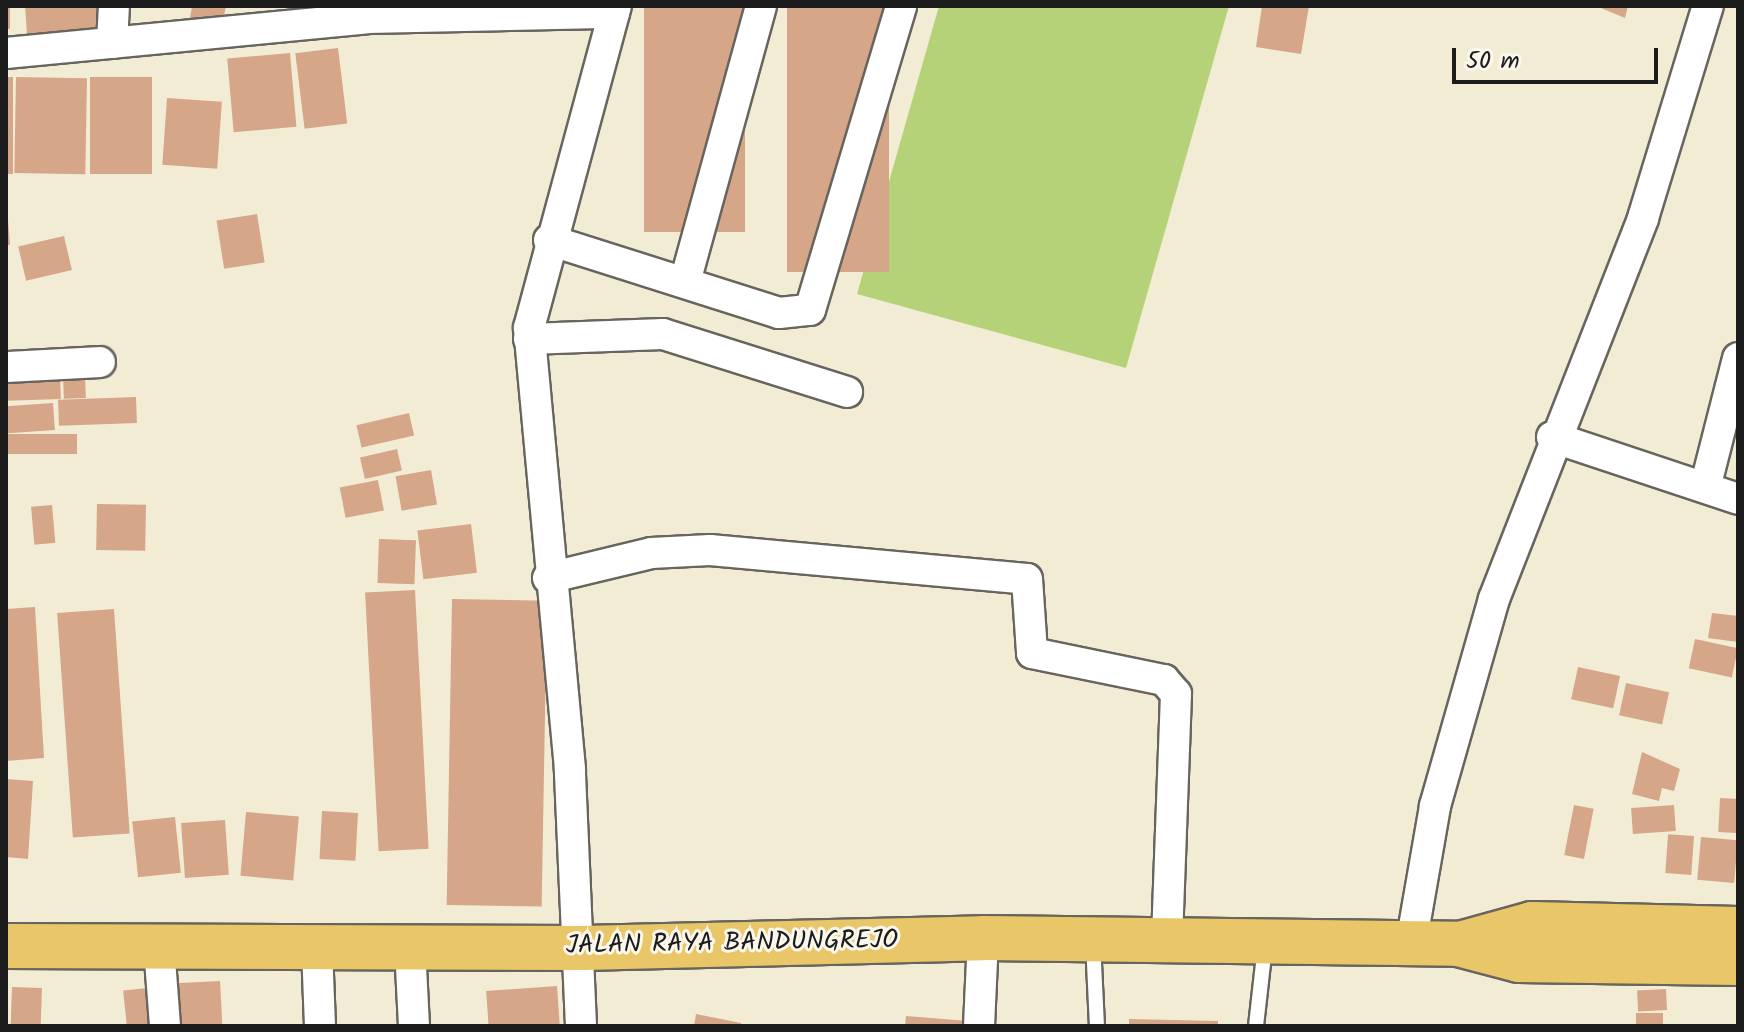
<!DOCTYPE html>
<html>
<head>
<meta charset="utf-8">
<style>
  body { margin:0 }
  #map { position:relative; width:1744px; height:1032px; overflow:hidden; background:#f2ecd5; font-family:Kalam,sans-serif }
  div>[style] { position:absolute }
  .green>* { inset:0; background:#b6d278 }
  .building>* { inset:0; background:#d6a688; transform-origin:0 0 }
  .roads { filter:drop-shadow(2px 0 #67655d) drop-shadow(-2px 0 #67655d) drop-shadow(0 2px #67655d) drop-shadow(0 -2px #67655d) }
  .service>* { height:14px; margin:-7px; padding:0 7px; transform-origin:7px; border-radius:7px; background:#fff }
  .minor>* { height:30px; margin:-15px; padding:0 15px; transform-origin:15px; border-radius:15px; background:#fff }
  .primary>* { height:44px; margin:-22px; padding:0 22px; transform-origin:22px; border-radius:22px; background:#e9c769 }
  span { translate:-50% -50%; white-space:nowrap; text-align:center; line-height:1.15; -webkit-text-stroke:6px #fbf7ec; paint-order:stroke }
  .street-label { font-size:26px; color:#1c1c1c }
  .frame { position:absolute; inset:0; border:8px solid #1c1c1c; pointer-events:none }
  .scale { position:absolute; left:1452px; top:48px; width:206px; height:36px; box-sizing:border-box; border:4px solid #1c1c1c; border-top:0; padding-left:10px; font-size:24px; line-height:28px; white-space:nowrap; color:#1c1c1c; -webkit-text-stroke:6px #fbf7ec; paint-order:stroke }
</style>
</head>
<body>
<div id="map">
  <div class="green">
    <div style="clip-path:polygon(939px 6px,1229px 6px,1126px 368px,857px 294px)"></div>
  </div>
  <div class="building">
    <div style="left:6px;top:6px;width:4px;height:23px"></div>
    <div style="clip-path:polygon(25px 6px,98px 6px,100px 29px,27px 34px)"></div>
    <div style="clip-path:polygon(192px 6px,226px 6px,222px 25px,190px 18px)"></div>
    <div style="left:644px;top:6px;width:101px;height:226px"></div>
    <div style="left:787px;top:6px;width:102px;height:266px"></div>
    <div style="clip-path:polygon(1262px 6px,1309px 6px,1301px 54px,1256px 47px)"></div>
    <div style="clip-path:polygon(1596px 6px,1628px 6px,1625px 18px)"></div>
    <div style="left:338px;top:48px;width:76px;height:43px;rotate:83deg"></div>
    <div style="left:290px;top:53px;width:74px;height:63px;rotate:85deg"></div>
    <div style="left:6px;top:77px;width:7px;height:97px"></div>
    <div style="left:16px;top:77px;width:71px;height:96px;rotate:1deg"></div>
    <div style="left:90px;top:77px;width:62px;height:97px"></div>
    <div style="left:167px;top:98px;width:55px;height:67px;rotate:4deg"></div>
    <div style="left:257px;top:214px;width:49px;height:41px;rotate:81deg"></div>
    <div style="clip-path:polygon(6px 220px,8px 220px,10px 245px,6px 245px)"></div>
    <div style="left:64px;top:236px;width:35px;height:47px;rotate:77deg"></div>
    <div style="left:60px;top:374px;width:25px;height:54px;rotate:88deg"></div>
    <div style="left:85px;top:374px;width:24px;height:22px;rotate:88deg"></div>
    <div style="left:136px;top:397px;width:26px;height:78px;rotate:88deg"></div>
    <div style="left:53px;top:403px;width:27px;height:47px;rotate:86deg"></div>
    <div style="left:409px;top:413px;width:23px;height:54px;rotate:77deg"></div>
    <div style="left:77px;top:434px;width:20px;height:71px;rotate:90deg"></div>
    <div style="left:397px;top:449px;width:22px;height:38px;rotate:77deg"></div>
    <div style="left:431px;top:470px;width:35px;height:36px;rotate:80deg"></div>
    <div style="left:378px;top:480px;width:31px;height:39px;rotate:79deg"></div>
    <div style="left:97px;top:504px;width:49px;height:46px;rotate:1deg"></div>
    <div style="left:52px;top:505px;width:38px;height:21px;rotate:85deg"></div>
    <div style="left:471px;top:524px;width:49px;height:54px;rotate:83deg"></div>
    <div style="left:379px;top:539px;width:37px;height:44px;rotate:2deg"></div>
    <div style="left:415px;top:590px;width:259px;height:50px;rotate:87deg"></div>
    <div style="left:452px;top:599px;width:95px;height:306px;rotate:1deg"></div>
    <div style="clip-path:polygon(35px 607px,44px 758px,6px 761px,6px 609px)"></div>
    <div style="left:114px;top:609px;width:225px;height:57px;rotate:86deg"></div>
    <div style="clip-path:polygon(1712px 613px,1738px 616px,1738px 642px,1708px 638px)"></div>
    <div style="left:1695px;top:639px;width:44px;height:30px;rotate:12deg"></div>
    <div style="left:1578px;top:667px;width:43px;height:33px;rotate:12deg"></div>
    <div style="left:1626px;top:683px;width:44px;height:33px;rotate:12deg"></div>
    <div style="clip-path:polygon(1642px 752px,1680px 769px,1674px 791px,1662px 788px,1659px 801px,1632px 794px)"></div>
    <div style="clip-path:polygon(6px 779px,33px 781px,28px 859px,6px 857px)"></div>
    <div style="left:1720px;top:798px;width:18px;height:34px;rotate:3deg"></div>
    <div style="left:1574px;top:805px;width:20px;height:51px;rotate:11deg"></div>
    <div style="left:1674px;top:805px;width:26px;height:43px;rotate:86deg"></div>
    <div style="left:322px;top:811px;width:36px;height:48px;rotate:3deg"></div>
    <div style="left:246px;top:812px;width:53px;height:64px;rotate:5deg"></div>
    <div style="left:175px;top:817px;width:56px;height:43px;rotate:84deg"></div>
    <div style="left:225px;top:820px;width:55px;height:44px;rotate:86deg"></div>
    <div style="left:1694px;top:836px;width:39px;height:26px;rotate:94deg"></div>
    <div style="left:1701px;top:837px;width:37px;height:43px;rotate:5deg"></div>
    <div style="left:220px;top:981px;width:45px;height:45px;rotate:87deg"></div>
    <div style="left:557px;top:986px;width:40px;height:71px;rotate:86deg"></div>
    <div style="left:12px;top:987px;width:30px;height:39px;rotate:2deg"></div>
    <div style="left:148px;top:988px;width:38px;height:25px;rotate:84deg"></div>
    <div style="left:1666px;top:989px;width:21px;height:29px;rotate:87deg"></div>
    <div style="left:1663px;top:1013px;width:13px;height:27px;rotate:90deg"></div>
    <div style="clip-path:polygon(696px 1014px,741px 1023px,741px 1026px,694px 1026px)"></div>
    <div style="clip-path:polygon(906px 1016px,968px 1021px,968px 1026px,905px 1026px)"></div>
    <div style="clip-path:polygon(1129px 1019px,1218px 1021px,1218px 1026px,1129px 1026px)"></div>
  </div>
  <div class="roads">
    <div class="service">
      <div style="left:1093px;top:942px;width:84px;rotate:87.3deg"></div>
      <div style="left:1256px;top:1026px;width:81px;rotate:-83.6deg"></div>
    </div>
    <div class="minor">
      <div style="left:112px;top:43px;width:37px;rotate:-87deg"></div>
      <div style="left:6px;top:53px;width:363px;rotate:-5.5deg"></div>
      <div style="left:367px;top:18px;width:247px;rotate:-1.2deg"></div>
      <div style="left:549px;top:240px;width:241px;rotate:17.6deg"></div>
      <div style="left:779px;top:313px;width:31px;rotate:-6deg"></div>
      <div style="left:810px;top:310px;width:317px;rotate:-73.3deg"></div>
      <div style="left:685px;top:282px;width:286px;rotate:-74.6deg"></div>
      <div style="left:529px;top:339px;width:134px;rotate:-2.1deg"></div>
      <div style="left:663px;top:334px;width:193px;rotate:17.5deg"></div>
      <div style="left:6px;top:367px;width:94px;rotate:-3deg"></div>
      <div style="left:1552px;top:437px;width:196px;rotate:18.4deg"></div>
      <div style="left:1706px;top:484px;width:130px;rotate:-75.7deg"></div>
      <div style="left:548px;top:578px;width:106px;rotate:-13.6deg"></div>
      <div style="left:651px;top:553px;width:59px;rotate:-2.9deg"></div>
      <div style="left:710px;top:550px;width:318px;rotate:5.2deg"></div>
      <div style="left:1027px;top:579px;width:74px;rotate:86.1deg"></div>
      <div style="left:1032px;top:653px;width:135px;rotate:11.6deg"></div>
      <div style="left:1164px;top:680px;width:18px;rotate:49deg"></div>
      <div style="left:1176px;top:694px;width:247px;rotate:92.1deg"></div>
      <div style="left:1411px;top:944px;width:140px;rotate:-80.1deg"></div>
      <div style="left:1435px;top:806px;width:215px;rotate:-74.1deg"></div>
      <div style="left:1494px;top:599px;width:409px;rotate:-68.6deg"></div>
      <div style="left:1643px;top:218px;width:222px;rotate:-73deg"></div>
      <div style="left:159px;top:946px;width:80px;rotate:85.7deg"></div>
      <div style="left:410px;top:947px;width:79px;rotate:87.1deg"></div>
      <div style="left:317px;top:948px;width:78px;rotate:87.8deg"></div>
      <div style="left:581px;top:1026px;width:257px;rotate:-92.5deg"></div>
      <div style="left:570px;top:769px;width:443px;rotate:-95.3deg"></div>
      <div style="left:529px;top:328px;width:334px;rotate:-74.9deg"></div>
      <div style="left:979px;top:1026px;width:88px;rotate:-87.4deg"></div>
    </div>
    <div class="primary">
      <div style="left:1460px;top:944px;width:75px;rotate:-15.5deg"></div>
      <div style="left:1532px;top:924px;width:206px;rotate:1.4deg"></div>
      <div style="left:6px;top:946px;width:577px;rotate:0.2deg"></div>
      <div style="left:583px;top:948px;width:400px;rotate:-1.4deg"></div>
      <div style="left:983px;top:938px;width:475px;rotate:0.7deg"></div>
      <div style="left:1458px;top:944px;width:63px;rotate:14.7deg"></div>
      <div style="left:1519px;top:960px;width:219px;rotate:0.8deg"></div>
    </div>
  </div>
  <div class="street-label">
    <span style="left:732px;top:944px;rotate:-1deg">JALAN RAYA BANDUNGREJO</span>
  </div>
  <div class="frame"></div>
  <div class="scale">50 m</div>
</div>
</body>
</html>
